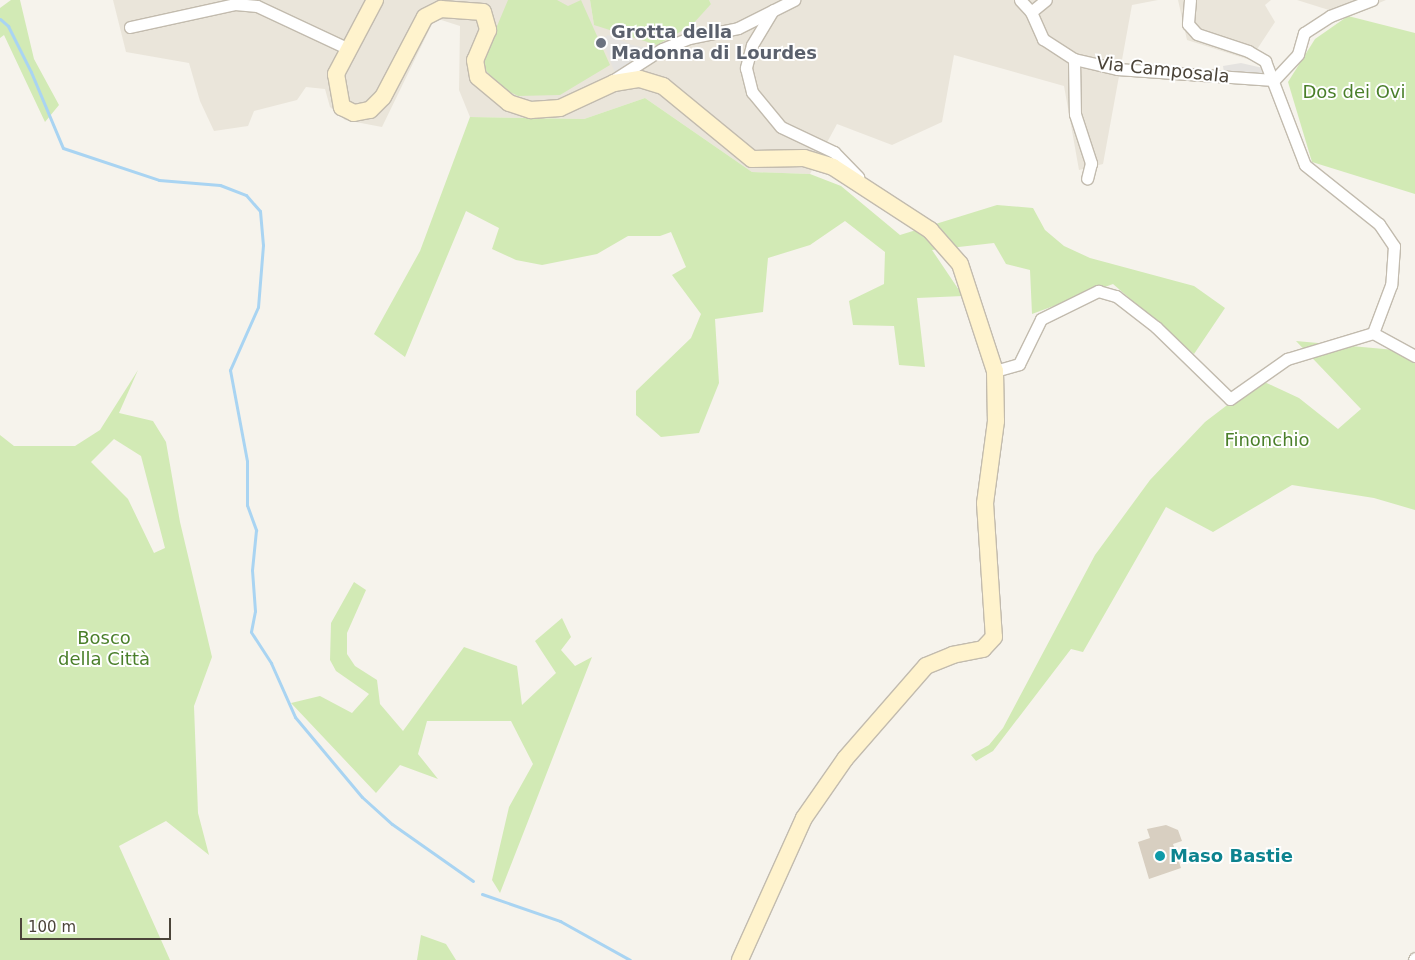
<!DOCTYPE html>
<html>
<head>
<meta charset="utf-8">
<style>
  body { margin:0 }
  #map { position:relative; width:1415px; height:960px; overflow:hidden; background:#f6f3ec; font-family:"DejaVu Sans",sans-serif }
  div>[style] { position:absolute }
  .residential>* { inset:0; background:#eae5da }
  .green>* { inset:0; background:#d2eab5 }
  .parking>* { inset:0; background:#e5e3e0 }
  .stream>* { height:3px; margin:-1.5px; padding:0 1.5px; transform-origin:1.5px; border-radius:1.5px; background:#a9d4f2 }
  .building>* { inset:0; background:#d8cfc1 }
  .roads { filter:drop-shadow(1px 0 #c2bbae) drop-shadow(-1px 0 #c2bbae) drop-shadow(0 1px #c2bbae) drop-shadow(0 -1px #c2bbae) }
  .street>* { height:11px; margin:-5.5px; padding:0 5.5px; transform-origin:5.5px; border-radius:5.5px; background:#fff }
  .secondary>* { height:16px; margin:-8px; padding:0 8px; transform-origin:8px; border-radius:8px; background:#fff3cd }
  .dots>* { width:14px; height:14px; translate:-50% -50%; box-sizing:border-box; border:2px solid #fff; border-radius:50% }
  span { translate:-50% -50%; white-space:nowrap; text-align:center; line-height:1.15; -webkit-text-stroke:4px #fff; paint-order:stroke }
  .worship-label { font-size:18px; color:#5b616d; font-weight:700 }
  .left { translate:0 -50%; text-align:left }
  .street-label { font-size:18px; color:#4b4439 }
  .park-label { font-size:18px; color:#4a7f2a }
  .culture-label { font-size:18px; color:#0d838f; font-weight:700 }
  .scale { position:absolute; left:20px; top:918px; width:151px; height:22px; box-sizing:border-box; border:2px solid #4b4439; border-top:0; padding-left:6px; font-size:15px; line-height:18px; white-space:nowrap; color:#4b4439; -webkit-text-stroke:4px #fff; paint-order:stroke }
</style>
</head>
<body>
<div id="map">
  <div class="residential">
    <div style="clip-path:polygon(113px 0,590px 0,594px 25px,711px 4px,709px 0,1158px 0,1132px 5px,1103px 164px,1079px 170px,1064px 86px,954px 55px,942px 122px,892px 145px,837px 124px,810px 174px,752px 172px,645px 98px,584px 119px,470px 117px,459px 90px,460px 26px,435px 18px,382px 127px,345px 120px,330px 107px,325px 89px,306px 87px,297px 100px,254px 111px,248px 126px,214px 131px,200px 101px,189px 63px,126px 52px)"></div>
    <div style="clip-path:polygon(1178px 0,1271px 0,1265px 5px,1275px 22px,1250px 60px,1187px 40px)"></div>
    <div style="clip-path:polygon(1297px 0,1386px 0,1348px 16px)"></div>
  </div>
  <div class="green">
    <div style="clip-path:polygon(11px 0,20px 0,34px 59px,59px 105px,45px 122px,4px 35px,0 38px,0 8px)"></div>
    <div style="clip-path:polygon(508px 0,557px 0,568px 6px,581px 0,610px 65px,560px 95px,518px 96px,500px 87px,484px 68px,484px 57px)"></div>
    <div style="clip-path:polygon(590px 0,709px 0,711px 4px,692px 25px,657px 45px,594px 25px)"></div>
    <div style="clip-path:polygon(1348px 16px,1415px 33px,1415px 194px,1312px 162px,1288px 82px,1315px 39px)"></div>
    <div style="clip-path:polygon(645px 98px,752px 172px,810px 174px,841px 186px,900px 235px,997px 205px,1033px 208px,1045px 230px,1064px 246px,1090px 258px,1194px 286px,1225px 308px,1194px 354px,1113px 284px,1032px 314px,1030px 270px,1006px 264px,994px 243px,932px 250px,963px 296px,917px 298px,925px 367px,899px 365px,894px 326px,853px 325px,849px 301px,884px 284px,885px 252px,845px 221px,810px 245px,768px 258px,763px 312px,715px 319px,719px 383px,699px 433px,661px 437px,636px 415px,636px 391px,691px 338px,701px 314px,672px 275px,686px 267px,671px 232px,660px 236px,628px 236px,597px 254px,542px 265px,516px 260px,492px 249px,499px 228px,466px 211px,405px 357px,374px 334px,420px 251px,470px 117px,584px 119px)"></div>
    <div style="clip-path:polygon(1296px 341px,1395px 350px,1415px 363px,1415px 510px,1374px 498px,1292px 485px,1213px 532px,1166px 507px,1083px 652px,1071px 649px,993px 751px,976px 761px,971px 755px,989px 745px,1003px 728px,1095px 555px,1150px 480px,1205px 422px,1260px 380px,1299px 398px,1338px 429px,1361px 409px)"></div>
    <div style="clip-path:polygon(evenodd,138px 370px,119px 413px,153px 421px,166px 442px,180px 522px,212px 657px,194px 706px,198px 813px,209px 855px,166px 821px,119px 846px,170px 960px,0 960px,0 435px,14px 446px,75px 446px,100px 430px,138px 370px,114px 439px,141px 456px,165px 548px,154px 553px,128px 499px,91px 462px,114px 439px)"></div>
    <div style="clip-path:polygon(354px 582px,366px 590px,347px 633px,347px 654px,355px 666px,377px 680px,380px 704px,403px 731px,464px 647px,517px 666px,522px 705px,556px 673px,535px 641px,562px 618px,571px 637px,561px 650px,575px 666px,592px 657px,500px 893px,492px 880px,509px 807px,533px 764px,511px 721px,427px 721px,418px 754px,438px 779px,400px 765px,376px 793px,291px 703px,320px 696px,352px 713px,369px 694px,336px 671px,330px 660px,331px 623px)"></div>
    <div style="clip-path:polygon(421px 935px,446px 944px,456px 960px,417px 960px)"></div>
  </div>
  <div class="parking">
    <div style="clip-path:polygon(608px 35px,632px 45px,654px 49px,615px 73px,602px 39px)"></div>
    <div style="clip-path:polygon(1241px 63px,1267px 69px,1266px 74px,1224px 72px,1223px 66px)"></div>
  </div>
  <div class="stream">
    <div style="left:0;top:19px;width:11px;rotate:41deg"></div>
    <div style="left:8px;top:26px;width:51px;rotate:63.4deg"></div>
    <div style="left:31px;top:72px;width:82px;rotate:67.2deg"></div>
    <div style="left:63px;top:148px;width:101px;rotate:18.4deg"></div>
    <div style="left:159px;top:180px;width:61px;rotate:4.7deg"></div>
    <div style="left:220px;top:185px;width:28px;rotate:21deg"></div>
    <div style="left:246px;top:195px;width:21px;rotate:49deg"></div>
    <div style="left:260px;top:211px;width:34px;rotate:85deg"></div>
    <div style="left:263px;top:245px;width:62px;rotate:94.6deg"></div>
    <div style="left:258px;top:307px;width:69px;rotate:114deg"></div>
    <div style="left:230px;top:370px;width:93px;rotate:79.4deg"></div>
    <div style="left:247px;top:461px;width:44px;rotate:90deg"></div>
    <div style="left:247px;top:505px;width:27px;rotate:70deg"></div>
    <div style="left:256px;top:530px;width:40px;rotate:95.7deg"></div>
    <div style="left:252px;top:570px;width:41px;rotate:85.8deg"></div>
    <div style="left:255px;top:611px;width:21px;rotate:101deg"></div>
    <div style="left:251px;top:632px;width:37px;rotate:57deg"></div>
    <div style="left:271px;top:663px;width:59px;rotate:66deg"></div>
    <div style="left:295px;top:717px;width:104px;rotate:50.1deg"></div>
    <div style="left:362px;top:797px;width:40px;rotate:42deg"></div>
    <div style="left:392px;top:824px;width:99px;rotate:35.1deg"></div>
    <div style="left:482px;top:894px;width:83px;rotate:19.1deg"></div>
    <div style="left:560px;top:921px;width:80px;rotate:29.1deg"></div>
  </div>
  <div class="building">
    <div style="clip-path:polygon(1166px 825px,1178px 830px,1182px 841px,1173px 844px,1181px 868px,1149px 879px,1138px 842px,1150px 838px,1147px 829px)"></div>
  </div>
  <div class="roads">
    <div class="street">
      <div style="left:1020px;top:0;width:16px;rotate:47deg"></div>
      <div style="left:1031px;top:12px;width:30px;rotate:66deg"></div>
      <div style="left:1043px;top:39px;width:37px;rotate:33deg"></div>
      <div style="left:1074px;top:59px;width:44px;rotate:13.1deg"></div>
      <div style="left:1117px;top:69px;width:157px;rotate:4deg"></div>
      <div style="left:1274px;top:80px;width:35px;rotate:-47deg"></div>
      <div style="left:1298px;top:54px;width:22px;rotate:-74deg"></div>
      <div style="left:1304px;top:33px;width:31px;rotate:-33deg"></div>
      <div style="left:1330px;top:16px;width:45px;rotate:-20.9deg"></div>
      <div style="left:1190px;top:0;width:24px;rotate:95deg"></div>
      <div style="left:1188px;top:24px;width:13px;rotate:48deg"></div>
      <div style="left:1197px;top:34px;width:54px;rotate:18.4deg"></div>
      <div style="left:1248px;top:51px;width:20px;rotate:30deg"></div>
      <div style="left:1265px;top:61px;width:111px;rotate:69deg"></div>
      <div style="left:1305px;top:165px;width:95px;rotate:38.6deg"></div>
      <div style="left:1379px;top:224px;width:27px;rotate:56deg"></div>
      <div style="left:1394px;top:246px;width:39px;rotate:94deg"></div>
      <div style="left:1391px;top:285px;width:51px;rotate:110.6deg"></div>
      <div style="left:1373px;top:333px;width:48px;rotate:28.7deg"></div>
      <div style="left:773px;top:10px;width:41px;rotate:121deg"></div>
      <div style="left:752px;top:45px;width:24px;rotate:105deg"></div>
      <div style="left:746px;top:68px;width:25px;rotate:76deg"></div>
      <div style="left:752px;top:92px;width:45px;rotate:50.4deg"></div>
      <div style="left:781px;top:127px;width:59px;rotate:25.3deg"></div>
      <div style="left:834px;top:152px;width:35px;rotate:46deg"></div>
      <div style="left:1031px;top:12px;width:19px;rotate:-39deg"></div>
      <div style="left:130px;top:27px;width:107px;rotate:-12.4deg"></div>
      <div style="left:235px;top:4px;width:22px;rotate:5deg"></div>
      <div style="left:257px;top:6px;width:102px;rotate:25.1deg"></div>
      <div style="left:1074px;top:59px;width:55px;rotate:89deg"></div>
      <div style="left:1075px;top:114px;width:52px;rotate:71.9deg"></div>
      <div style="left:1091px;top:163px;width:16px;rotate:104deg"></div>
      <div style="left:612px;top:81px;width:59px;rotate:-32.6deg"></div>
      <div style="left:662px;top:49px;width:29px;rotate:-22deg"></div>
      <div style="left:689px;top:38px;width:50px;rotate:-11.5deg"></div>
      <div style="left:738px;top:28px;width:63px;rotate:-26.6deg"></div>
      <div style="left:995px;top:371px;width:25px;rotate:-16deg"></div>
      <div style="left:1019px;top:364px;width:50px;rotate:-63.9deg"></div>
      <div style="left:1041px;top:319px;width:64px;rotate:-26.2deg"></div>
      <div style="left:1098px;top:291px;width:19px;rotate:16deg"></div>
      <div style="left:1116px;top:296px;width:51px;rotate:37.8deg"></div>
      <div style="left:1156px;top:327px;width:103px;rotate:44.2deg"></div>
      <div style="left:1230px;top:399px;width:70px;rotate:-35.1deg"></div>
      <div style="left:1287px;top:359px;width:90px;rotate:-16.8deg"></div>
      <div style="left:1414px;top:960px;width:2px;rotate:-63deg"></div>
    </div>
    <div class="secondary">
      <div style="left:375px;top:0;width:84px;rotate:117.8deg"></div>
      <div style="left:336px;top:74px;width:34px;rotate:80deg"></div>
      <div style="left:342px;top:107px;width:13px;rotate:27deg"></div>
      <div style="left:354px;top:113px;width:16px;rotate:-11deg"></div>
      <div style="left:370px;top:110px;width:18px;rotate:-45deg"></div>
      <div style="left:383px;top:97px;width:90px;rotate:-62.3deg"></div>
      <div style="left:425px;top:17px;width:18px;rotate:-27deg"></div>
      <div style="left:441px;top:9px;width:42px;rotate:4.1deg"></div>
      <div style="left:483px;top:12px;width:19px;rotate:74deg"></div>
      <div style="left:488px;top:30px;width:33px;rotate:113deg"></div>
      <div style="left:475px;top:60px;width:17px;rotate:80deg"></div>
      <div style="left:478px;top:77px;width:40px;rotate:40deg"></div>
      <div style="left:509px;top:103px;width:23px;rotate:18deg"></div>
      <div style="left:531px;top:110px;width:29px;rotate:-4deg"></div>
      <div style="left:560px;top:108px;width:60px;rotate:-24.8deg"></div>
      <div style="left:614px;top:83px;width:26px;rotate:-9deg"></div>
      <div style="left:640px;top:79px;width:24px;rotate:17deg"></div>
      <div style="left:663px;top:86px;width:115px;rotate:39.4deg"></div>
      <div style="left:752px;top:159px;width:52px;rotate:-1.1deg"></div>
      <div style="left:804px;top:158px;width:30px;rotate:17deg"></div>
      <div style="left:833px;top:167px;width:116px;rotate:33deg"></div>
      <div style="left:930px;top:230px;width:45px;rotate:48.6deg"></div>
      <div style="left:960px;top:264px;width:113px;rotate:71.9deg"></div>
      <div style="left:995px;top:371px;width:50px;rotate:88.9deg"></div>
      <div style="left:996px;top:421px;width:83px;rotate:97.6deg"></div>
      <div style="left:985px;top:503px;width:134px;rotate:86.2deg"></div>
      <div style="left:994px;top:637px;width:16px;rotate:133deg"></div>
      <div style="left:983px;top:649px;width:31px;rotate:169deg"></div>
      <div style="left:953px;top:655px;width:29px;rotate:158deg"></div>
      <div style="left:926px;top:666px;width:123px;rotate:131.1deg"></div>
      <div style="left:845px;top:759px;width:72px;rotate:124.8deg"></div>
      <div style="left:804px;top:818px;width:156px;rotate:114.3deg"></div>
    </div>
  </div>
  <div class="dots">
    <div style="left:601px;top:43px;background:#6b7280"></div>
    <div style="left:1160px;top:856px;background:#0f9aa8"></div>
  </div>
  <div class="worship-label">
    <span class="left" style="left:611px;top:43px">Grotta della<br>Madonna di Lourdes</span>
  </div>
  <div class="street-label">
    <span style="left:1163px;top:70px;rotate:6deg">Via Camposala</span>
  </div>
  <div class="park-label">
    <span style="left:1354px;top:92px">Dos dei Ovi</span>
    <span style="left:1267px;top:440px">Finonchio</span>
    <span style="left:104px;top:649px">Bosco<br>della Città</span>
  </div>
  <div class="culture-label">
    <span class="left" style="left:1170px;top:856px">Maso Bastie</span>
  </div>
  <div class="scale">100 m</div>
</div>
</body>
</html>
